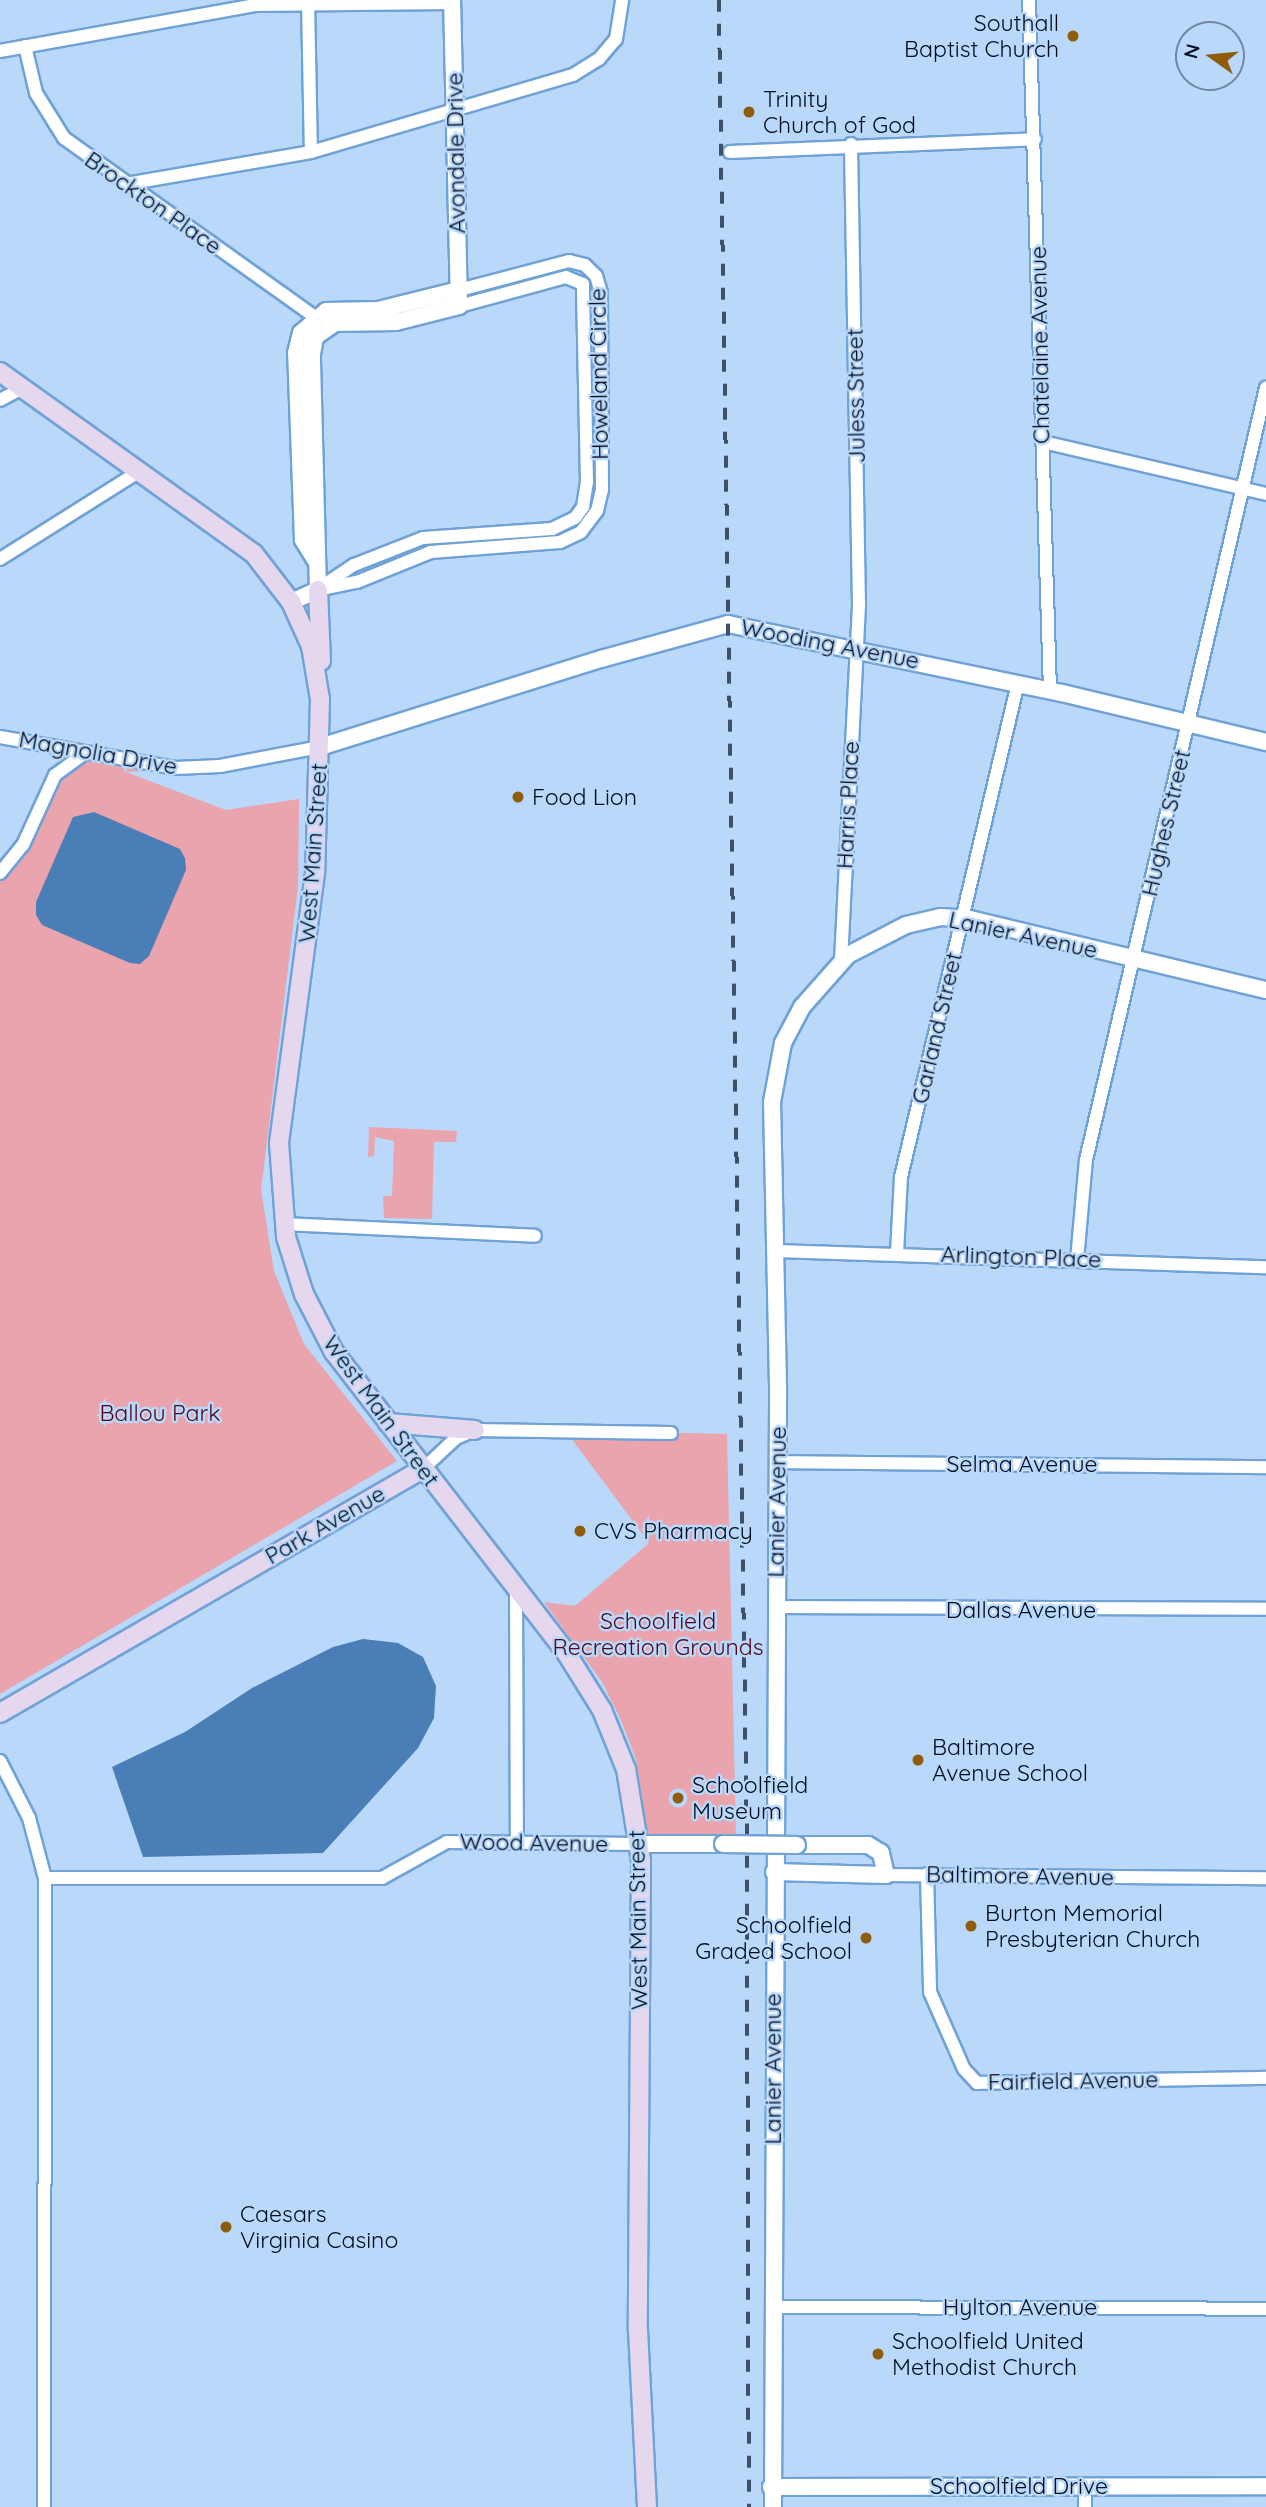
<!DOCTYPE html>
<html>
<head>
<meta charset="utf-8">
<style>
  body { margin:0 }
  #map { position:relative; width:1266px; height:2507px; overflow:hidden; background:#bad8f9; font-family:Quicksand,sans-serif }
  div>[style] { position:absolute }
  .green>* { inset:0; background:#e9a4ad }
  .water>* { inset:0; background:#497fb6 }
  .roads { filter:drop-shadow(2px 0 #70a2d6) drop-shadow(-2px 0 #70a2d6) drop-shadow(0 2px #70a2d6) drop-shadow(0 -2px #70a2d6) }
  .minor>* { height:12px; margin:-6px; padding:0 6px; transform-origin:6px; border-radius:6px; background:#fff }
  .tertiary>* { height:16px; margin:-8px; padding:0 8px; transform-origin:8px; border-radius:8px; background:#fff }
  .secondary>* { height:18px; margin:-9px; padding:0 9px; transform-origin:9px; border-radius:9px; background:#e5d7ee }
  .rail>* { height:3.5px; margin-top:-1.75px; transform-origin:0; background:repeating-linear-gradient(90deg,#3e5067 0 12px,transparent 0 24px) }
  .bridges { filter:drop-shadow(2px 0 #70a2d6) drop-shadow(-2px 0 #70a2d6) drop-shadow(0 2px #70a2d6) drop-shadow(0 -2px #70a2d6) }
  .tertiary-bridge>* { height:16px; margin:-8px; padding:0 8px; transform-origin:8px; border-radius:8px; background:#fff }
  .dots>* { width:19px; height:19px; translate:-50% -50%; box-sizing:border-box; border:4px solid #bad8f9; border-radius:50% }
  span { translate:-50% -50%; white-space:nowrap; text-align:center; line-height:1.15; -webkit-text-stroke:5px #bad8f9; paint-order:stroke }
  .poi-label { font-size:23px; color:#000c1f }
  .right { translate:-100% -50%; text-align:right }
  .left { translate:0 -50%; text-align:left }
  .street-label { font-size:23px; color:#000c1f }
  .park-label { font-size:23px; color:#51051c }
  .north { position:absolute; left:1175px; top:21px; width:70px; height:70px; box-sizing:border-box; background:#bad8f9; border:2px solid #7086a2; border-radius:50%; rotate:285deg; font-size:19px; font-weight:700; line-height:28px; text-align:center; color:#000c1f }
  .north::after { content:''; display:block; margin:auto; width:24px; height:32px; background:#8f5c0b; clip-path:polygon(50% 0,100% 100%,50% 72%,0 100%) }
</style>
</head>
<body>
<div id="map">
  <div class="green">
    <div style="clip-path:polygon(85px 753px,137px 764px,220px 766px,126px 772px,226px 810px,299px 799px,298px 886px,261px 1190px,274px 1271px,304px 1344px,397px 1461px,0 1694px,0 871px,13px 860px,49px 788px)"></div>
    <div style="clip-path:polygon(369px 1127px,457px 1131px,456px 1142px,434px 1142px,432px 1219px,384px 1218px,383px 1196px,392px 1196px,394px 1141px,375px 1137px,374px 1156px,368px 1157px)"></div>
    <div style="clip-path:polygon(565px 1430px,727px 1434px,736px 1836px,648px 1835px,636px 1759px,620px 1718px,602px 1682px,544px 1602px,575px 1606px,649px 1543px)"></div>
  </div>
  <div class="water">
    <div style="clip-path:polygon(94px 812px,180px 849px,185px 858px,186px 870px,149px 956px,140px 964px,130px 963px,42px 925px,36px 915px,36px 902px,73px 817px)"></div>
    <div style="clip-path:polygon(363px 1639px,398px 1643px,423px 1657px,436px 1686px,434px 1718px,418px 1748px,323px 1853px,143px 1857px,112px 1767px,185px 1732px,252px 1688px,333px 1647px)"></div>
  </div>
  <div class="roads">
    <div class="minor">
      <div style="left:308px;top:0;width:152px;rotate:88.9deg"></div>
      <div style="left:1029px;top:0;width:690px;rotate:88.26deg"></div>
      <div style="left:25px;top:46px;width:48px;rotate:76.8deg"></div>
      <div style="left:36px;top:93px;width:53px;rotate:58.1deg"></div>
      <div style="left:64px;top:138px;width:318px;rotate:35.5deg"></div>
      <div style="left:0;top:51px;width:259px;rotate:-10.2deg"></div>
      <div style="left:255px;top:5px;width:197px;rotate:-0.6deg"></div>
      <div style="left:730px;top:152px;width:305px;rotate:-2.4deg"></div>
      <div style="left:126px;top:184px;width:188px;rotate:-9.8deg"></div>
      <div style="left:311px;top:152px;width:273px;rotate:-16.4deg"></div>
      <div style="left:573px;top:75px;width:31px;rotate:-32deg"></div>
      <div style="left:599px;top:59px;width:26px;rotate:-50deg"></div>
      <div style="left:616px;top:39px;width:39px;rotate:-81deg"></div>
      <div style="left:0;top:400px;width:26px;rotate:-28deg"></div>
      <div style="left:1043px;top:442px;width:229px;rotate:13.1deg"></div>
      <div style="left:0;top:559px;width:165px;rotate:-32.2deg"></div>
      <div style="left:324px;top:585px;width:36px;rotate:-34deg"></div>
      <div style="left:354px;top:565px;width:74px;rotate:-21.4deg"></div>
      <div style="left:423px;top:538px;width:129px;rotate:-4deg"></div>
      <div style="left:552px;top:529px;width:25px;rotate:-26deg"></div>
      <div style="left:575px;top:518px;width:14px;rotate:-54deg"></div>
      <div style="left:583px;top:507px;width:25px;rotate:-81deg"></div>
      <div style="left:587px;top:482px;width:198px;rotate:-91.2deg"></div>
      <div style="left:583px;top:284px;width:18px;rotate:-158deg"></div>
      <div style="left:566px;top:277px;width:111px;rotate:164.8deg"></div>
      <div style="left:318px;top:590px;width:40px;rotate:-12deg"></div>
      <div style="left:357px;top:582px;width:80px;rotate:-22.1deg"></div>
      <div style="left:431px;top:552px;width:129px;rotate:-4.4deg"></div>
      <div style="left:560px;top:542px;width:23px;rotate:-25deg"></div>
      <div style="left:581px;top:532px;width:26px;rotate:-53deg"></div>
      <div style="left:597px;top:511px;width:22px;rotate:-77deg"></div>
      <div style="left:602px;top:490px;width:197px;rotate:-90.3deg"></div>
      <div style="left:601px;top:293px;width:18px;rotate:-106deg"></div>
      <div style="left:596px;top:276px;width:16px;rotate:-135deg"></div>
      <div style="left:585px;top:265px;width:16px;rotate:-166deg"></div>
      <div style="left:569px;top:261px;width:114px;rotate:165.2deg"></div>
      <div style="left:0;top:737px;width:179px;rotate:10deg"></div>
      <div style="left:176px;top:768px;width:44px;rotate:-2.6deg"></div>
      <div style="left:220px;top:766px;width:102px;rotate:-10.8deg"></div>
      <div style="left:0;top:873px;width:36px;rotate:-51deg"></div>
      <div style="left:23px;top:845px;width:77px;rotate:-65.4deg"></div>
      <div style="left:55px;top:775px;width:37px;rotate:-36deg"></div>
      <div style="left:841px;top:961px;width:356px;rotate:-87.1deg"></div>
      <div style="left:859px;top:605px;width:461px;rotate:-91deg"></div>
      <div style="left:284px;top:1224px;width:251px;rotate:2.7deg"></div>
      <div style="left:775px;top:1251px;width:491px;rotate:1.9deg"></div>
      <div style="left:897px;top:1253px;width:76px;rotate:-87deg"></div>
      <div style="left:901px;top:1177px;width:508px;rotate:-76.68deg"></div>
      <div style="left:1077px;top:1260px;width:100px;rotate:-84.9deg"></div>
      <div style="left:1086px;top:1160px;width:793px;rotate:-76.88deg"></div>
      <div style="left:777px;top:1462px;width:489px;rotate:0.6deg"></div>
      <div style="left:423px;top:1469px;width:45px;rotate:-43.2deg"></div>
      <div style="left:456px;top:1438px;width:21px;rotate:-23deg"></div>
      <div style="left:475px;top:1430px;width:196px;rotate:0.9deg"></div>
      <div style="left:516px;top:1589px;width:253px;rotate:89.8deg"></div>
      <div style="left:775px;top:1607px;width:491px;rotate:0.2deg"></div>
      <div style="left:0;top:1761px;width:64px;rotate:63deg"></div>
      <div style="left:29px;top:1818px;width:62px;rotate:75.1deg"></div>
      <div style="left:45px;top:1878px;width:629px;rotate:90.09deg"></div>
      <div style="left:927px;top:1874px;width:118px;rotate:88.5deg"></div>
      <div style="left:930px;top:1992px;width:84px;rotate:66.2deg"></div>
      <div style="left:964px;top:2069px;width:19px;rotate:47deg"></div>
      <div style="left:977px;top:2083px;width:289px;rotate:-1deg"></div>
      <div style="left:886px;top:1875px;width:380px;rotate:0.5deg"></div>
      <div style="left:45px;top:1878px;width:337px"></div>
      <div style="left:382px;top:1878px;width:74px;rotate:-29deg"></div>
      <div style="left:447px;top:1842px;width:193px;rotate:0.6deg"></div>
      <div style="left:774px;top:2307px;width:492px;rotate:0.2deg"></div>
      <div style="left:1085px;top:2507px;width:21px;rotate:-90deg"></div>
    </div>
    <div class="tertiary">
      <div style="left:316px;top:561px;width:25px;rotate:-122deg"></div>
      <div style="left:303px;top:540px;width:187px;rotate:-92.1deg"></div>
      <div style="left:296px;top:353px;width:21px;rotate:-76deg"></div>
      <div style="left:301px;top:333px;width:33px;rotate:-41deg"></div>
      <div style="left:326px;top:311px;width:52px;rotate:-1.1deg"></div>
      <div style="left:378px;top:310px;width:83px;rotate:-13.9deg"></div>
      <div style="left:291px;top:602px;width:30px;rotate:-24deg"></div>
      <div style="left:318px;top:590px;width:236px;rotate:-91.5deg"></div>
      <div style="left:312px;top:354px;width:17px;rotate:-80deg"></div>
      <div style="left:315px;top:337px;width:24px;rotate:-35deg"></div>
      <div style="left:335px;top:323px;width:61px;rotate:-0.9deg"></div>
      <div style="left:396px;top:322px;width:65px;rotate:-14.3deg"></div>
      <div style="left:459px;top:306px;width:306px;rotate:-91.3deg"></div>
      <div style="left:320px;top:747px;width:294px;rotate:-17.4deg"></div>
      <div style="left:601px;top:659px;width:132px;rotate:-15.4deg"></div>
      <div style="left:728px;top:624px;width:341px;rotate:11.7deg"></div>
      <div style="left:1062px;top:693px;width:210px;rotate:13.5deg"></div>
      <div style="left:640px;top:1844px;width:83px"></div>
      <div style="left:774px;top:1872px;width:112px;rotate:1.5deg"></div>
      <div style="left:886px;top:1875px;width:23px;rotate:-103deg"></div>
      <div style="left:881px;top:1853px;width:15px;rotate:-148deg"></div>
      <div style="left:868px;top:1845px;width:71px;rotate:180deg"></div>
      <div style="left:771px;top:2487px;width:495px;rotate:-0.1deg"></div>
      <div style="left:773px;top:2507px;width:1120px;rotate:-89.74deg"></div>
      <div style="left:778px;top:1387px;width:285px;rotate:-91.2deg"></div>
      <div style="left:772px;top:1102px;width:60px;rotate:-79.4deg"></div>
      <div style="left:783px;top:1043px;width:41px;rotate:-62.2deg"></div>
      <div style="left:802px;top:1007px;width:69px;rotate:-48.5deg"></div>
      <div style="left:848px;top:955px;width:65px;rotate:-27.3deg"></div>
      <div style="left:906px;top:925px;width:36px;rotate:-13deg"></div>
      <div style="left:941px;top:917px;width:29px;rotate:4deg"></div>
      <div style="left:970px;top:919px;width:304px;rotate:13.5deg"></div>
    </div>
    <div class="secondary">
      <div style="left:0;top:372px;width:312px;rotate:35.6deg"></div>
      <div style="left:254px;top:554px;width:61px;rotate:52.4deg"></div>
      <div style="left:291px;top:602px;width:48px;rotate:65.6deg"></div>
      <div style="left:311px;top:646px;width:54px;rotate:80.4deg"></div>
      <div style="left:320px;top:699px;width:174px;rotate:91.6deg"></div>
      <div style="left:315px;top:873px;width:272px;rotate:97.6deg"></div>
      <div style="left:279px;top:1143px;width:94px;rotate:85.7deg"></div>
      <div style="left:286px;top:1237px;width:60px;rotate:72.5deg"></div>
      <div style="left:304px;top:1294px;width:65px;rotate:62.7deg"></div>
      <div style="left:334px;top:1352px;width:381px;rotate:52.3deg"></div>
      <div style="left:567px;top:1654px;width:66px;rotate:58deg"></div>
      <div style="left:602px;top:1710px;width:64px;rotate:67.9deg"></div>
      <div style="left:626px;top:1769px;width:93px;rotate:80.7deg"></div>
      <div style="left:641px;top:1861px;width:469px;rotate:90.4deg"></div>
      <div style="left:638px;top:2330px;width:177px;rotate:87.1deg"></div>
      <div style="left:318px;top:590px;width:71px;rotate:87.6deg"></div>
      <div style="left:388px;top:1423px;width:87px;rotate:4.6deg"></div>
      <div style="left:0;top:1713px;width:488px;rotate:-30deg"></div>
    </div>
  </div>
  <div class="rail">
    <div style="left:719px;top:0;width:1832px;rotate:89.12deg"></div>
    <div style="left:747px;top:1832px;width:675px;rotate:89.83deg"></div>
  </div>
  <div class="bridges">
    <div class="tertiary-bridge">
      <div style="left:723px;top:1844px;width:74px;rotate:0.8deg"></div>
    </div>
  </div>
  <div class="dots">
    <div style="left:1073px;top:36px;background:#8f5c0b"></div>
    <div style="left:749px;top:112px;background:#8f5c0b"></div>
    <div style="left:518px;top:797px;background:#8f5c0b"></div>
    <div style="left:580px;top:1531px;background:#8f5c0b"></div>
    <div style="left:918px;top:1760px;background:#8f5c0b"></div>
    <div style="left:678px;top:1798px;background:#8f5c0b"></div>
    <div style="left:971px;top:1926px;background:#8f5c0b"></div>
    <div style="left:866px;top:1938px;background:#8f5c0b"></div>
    <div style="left:226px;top:2227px;background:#8f5c0b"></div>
    <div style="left:878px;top:2354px;background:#8f5c0b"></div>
  </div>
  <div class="poi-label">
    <span class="right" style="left:1059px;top:36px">Southall<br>Baptist Church</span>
    <span class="left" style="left:763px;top:112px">Trinity<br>Church of God</span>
    <span class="left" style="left:532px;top:797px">Food Lion</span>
    <span class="left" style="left:594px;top:1531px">CVS Pharmacy</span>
    <span class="left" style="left:932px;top:1760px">Baltimore<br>Avenue School</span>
    <span class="left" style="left:692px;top:1798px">Schoolfield<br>Museum</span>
    <span class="left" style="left:985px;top:1926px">Burton Memorial<br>Presbyterian Church</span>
    <span class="right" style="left:852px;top:1938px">Schoolfield<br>Graded School</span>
    <span class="left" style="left:240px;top:2227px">Caesars<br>Virginia Casino</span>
    <span class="left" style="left:892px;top:2354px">Schoolfield United<br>Methodist Church</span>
  </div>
  <div class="street-label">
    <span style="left:456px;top:153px;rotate:-91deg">Avondale Drive</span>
    <span style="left:153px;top:203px;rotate:35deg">Brockton Place</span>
    <span style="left:1040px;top:345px;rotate:-91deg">Chatelaine Avenue</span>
    <span style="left:599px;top:374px;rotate:-91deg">Howeland Circle</span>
    <span style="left:856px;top:396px;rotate:-91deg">Juless Street</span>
    <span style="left:830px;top:644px;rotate:11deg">Wooding Avenue</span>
    <span style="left:98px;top:753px;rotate:10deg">Magnolia Drive</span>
    <span style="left:848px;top:805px;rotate:-87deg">Harris Place</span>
    <span style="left:1166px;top:823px;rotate:-77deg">Hughes Street</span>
    <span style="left:313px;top:853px;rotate:-86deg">West Main Street</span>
    <span style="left:1023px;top:935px;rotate:12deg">Lanier Avenue</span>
    <span style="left:937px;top:1028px;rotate:-77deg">Garland Street</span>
    <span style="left:1021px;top:1257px;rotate:2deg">Arlington Place</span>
    <span style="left:381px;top:1411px;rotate:54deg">West Main Street</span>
    <span style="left:1022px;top:1464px">Selma Avenue</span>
    <span style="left:777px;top:1502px;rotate:-89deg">Lanier Avenue</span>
    <span style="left:325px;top:1525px;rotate:-30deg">Park Avenue</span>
    <span style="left:1021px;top:1610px">Dallas Avenue</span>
    <span style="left:534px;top:1843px;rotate:1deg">Wood Avenue</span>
    <span style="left:1020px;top:1876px;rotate:1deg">Baltimore Avenue</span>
    <span style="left:638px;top:1920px;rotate:-91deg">West Main Street</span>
    <span style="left:773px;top:2069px;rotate:-90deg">Lanier Avenue</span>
    <span style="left:1073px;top:2081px;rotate:-1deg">Fairfield Avenue</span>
    <span style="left:1020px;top:2307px">Hylton Avenue</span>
    <span style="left:1019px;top:2486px">Schoolfield Drive</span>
  </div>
  <div class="park-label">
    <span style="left:160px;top:1413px">Ballou Park</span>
    <span style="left:658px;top:1634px">Schoolfield<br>Recreation Grounds</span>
  </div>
  <div class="north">N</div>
</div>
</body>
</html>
